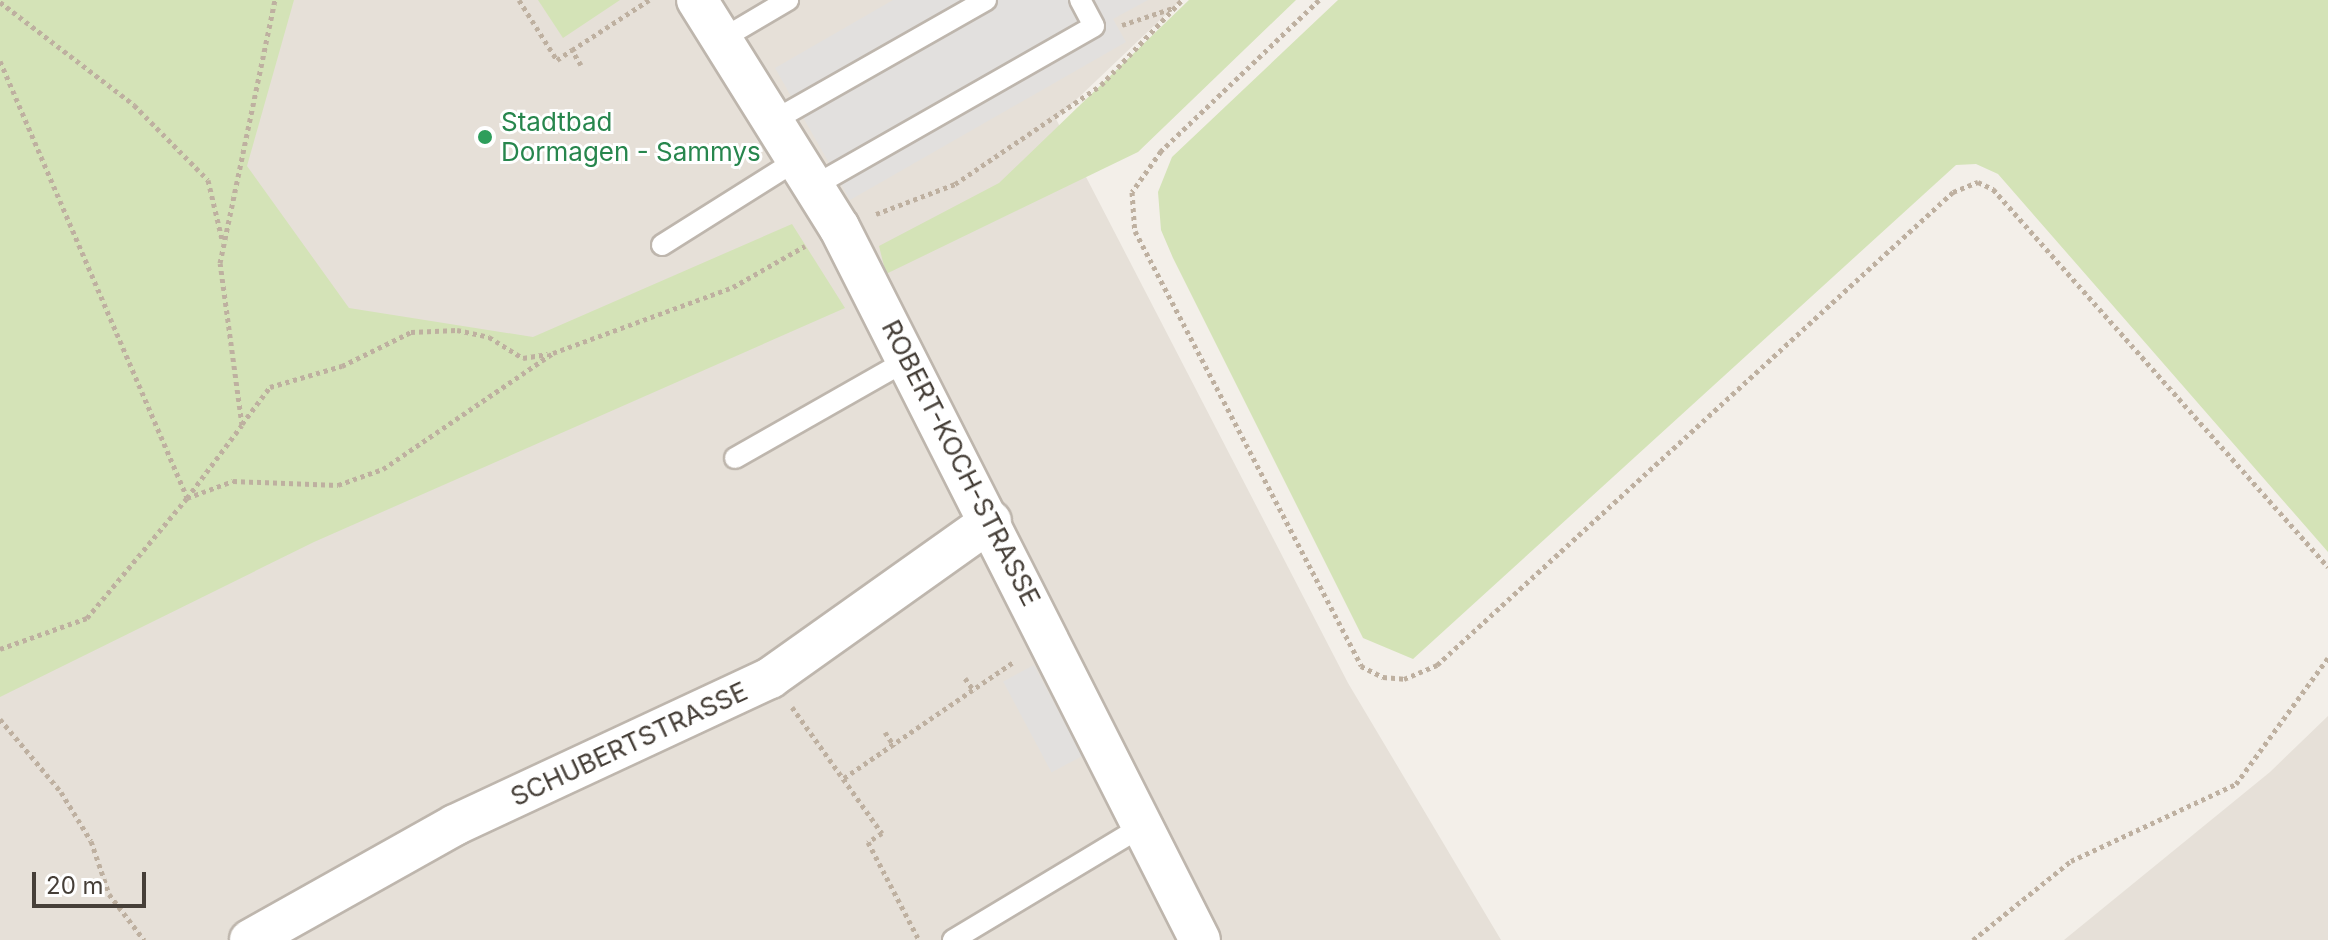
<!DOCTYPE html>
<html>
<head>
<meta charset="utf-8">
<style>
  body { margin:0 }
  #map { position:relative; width:2328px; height:940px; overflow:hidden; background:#f3efe9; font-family:Inter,sans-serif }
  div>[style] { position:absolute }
  .residential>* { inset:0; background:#e6e0d8 }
  .green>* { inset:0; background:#d4e3b7 }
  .parking>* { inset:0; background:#e2e0de; transform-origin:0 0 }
  .path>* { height:5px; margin-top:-2.5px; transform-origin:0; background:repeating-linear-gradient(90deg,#beb0a0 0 4px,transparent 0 8px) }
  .roads { filter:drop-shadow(2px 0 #beb6ad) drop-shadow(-2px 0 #beb6ad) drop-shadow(0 2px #beb6ad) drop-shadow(0 -2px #beb6ad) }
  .lane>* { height:20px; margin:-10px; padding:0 10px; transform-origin:10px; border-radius:10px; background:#fff }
  .street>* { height:40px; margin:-20px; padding:0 20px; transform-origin:20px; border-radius:20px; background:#fff }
  .dots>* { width:22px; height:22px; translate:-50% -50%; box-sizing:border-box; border:4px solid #fff; border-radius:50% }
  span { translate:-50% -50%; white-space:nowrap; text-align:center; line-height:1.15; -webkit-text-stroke:6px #fff; paint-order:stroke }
  .leisure-label { font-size:26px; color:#27864d }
  .left { translate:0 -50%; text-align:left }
  .street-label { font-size:26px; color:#463f38 }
  .scale { position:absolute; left:32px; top:872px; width:114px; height:36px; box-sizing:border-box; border:4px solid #463f38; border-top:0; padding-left:10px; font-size:24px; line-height:28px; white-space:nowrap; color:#463f38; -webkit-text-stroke:6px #fff; paint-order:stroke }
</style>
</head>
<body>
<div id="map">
  <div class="residential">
    <div style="clip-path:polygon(0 0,1181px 0,1056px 119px,1348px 683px,1501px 940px,0 940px)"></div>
    <div style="clip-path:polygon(2328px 716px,2328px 940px,2064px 940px,2270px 772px)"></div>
  </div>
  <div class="green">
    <div style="clip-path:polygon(0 0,294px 0,247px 166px,349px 308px,533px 337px,792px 224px,845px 308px,314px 542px,0 697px)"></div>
    <div style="clip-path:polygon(538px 0,620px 0,563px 38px)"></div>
    <div style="clip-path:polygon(1189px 0,1296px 0,1138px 152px,886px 274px,879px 246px,999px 183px)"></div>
    <div style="clip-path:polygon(1338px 0,2328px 0,2328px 552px,1998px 174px,1976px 164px,1956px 165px,1413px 659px,1363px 638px,1173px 258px,1161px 230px,1158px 192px,1172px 157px)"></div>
  </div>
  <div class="parking">
    <div style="clip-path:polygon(893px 0,1148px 0,1113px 19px,1126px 42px,850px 200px,775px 68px)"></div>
    <div style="left:1034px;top:665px;width:103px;height:35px;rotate:62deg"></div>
  </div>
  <div class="path">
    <div style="left:519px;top:0;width:71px;rotate:57.7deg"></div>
    <div style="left:557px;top:60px;width:18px;rotate:-34deg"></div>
    <div style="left:1319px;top:0;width:219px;rotate:136.3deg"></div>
    <div style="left:1161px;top:151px;width:50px;rotate:125.3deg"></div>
    <div style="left:1132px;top:192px;width:39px;rotate:86deg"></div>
    <div style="left:1135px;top:231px;width:490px;rotate:62.5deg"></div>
    <div style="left:1361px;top:666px;width:25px;rotate:27deg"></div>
    <div style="left:1383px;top:677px;width:21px;rotate:5deg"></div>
    <div style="left:1404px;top:679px;width:36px;rotate:-23deg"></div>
    <div style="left:1437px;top:665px;width:700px;rotate:-42.51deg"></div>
    <div style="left:1953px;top:192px;width:27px;rotate:-22deg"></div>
    <div style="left:1978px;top:182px;width:17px;rotate:25deg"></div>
    <div style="left:1993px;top:189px;width:505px;rotate:48.45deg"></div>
    <div style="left:0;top:2px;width:169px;rotate:37.5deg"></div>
    <div style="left:134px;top:105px;width:105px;rotate:45.4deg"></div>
    <div style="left:208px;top:180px;width:61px;rotate:76.7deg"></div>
    <div style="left:1122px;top:25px;width:54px;rotate:-18.4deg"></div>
    <div style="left:0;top:61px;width:475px;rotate:66.8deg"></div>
    <div style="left:187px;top:498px;width:91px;rotate:-53deg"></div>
    <div style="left:242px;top:425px;width:163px;rotate:-97.7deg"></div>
    <div style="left:220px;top:263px;width:269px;rotate:-78.2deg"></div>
    <div style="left:581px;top:65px;width:17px;rotate:-121deg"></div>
    <div style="left:572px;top:50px;width:92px;rotate:-33deg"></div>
    <div style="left:876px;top:214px;width:85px;rotate:-20.8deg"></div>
    <div style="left:955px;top:184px;width:176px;rotate:-34.1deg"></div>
    <div style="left:1101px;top:85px;width:117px;rotate:-46.4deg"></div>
    <div style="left:242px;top:424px;width:46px;rotate:-52.9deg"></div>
    <div style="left:270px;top:387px;width:75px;rotate:-16.3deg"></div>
    <div style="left:342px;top:366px;width:77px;rotate:-26.2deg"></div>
    <div style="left:411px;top:332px;width:46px;rotate:-2.5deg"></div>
    <div style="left:457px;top:330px;width:33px;rotate:12deg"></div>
    <div style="left:489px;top:337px;width:40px;rotate:32deg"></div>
    <div style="left:523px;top:358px;width:25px;rotate:-9deg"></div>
    <div style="left:0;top:649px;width:92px;rotate:-19.6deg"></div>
    <div style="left:87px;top:618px;width:156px;rotate:-50.2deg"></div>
    <div style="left:187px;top:498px;width:49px;rotate:-20.3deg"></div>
    <div style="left:233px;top:481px;width:105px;rotate:2.2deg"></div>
    <div style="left:338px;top:485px;width:48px;rotate:-19.6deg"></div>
    <div style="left:383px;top:469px;width:206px;rotate:-34.3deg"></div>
    <div style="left:553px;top:353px;width:192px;rotate:-20.1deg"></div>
    <div style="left:733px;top:287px;width:83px;rotate:-29.7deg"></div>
    <div style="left:965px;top:678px;width:16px;rotate:55deg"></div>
    <div style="left:792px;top:707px;width:155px;rotate:54.5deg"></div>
    <div style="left:882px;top:833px;width:17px;rotate:147deg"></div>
    <div style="left:868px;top:842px;width:110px;rotate:62.5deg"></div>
    <div style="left:0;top:719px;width:95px;rotate:50.1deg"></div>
    <div style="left:61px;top:792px;width:57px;rotate:58.5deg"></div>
    <div style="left:91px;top:841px;width:56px;rotate:71.2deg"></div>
    <div style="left:109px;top:894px;width:58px;rotate:52.7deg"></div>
    <div style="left:885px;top:732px;width:17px;rotate:57deg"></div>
    <div style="left:844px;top:778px;width:207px;rotate:-34.4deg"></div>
    <div style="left:1973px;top:940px;width:126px;rotate:-38.9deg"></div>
    <div style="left:2071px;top:861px;width:182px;rotate:-25deg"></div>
    <div style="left:2236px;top:784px;width:156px;rotate:-53.9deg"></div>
  </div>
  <div class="roads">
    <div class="lane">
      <div style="left:722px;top:39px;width:77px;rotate:-30.6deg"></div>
      <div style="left:773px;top:121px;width:245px;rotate:-29.6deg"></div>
      <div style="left:814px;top:186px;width:322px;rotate:-29.7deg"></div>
      <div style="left:1094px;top:26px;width:30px;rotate:-118deg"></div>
      <div style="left:662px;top:245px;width:160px;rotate:-32.2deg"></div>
      <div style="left:735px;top:458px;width:200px;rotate:-29.6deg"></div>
      <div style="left:953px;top:940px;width:222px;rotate:-31deg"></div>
    </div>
    <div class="street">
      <div style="left:697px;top:0;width:268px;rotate:58deg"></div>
      <div style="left:839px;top:227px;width:799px;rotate:63.15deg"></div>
      <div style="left:250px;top:940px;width:235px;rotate:-29.3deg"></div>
      <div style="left:455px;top:825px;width:348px;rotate:-25deg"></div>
      <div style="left:770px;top:678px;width:271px;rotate:-35.4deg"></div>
    </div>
  </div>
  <div class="dots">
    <div style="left:485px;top:137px;background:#2e9e5b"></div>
  </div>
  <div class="leisure-label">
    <span class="left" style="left:501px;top:137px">Stadtbad<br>Dormagen - Sammys</span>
  </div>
  <div class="street-label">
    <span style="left:961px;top:463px;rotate:63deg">ROBERT-KOCH-STRASSE</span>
    <span style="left:629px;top:744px;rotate:-25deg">SCHUBERTSTRASSE</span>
  </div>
  <div class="scale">20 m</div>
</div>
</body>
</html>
